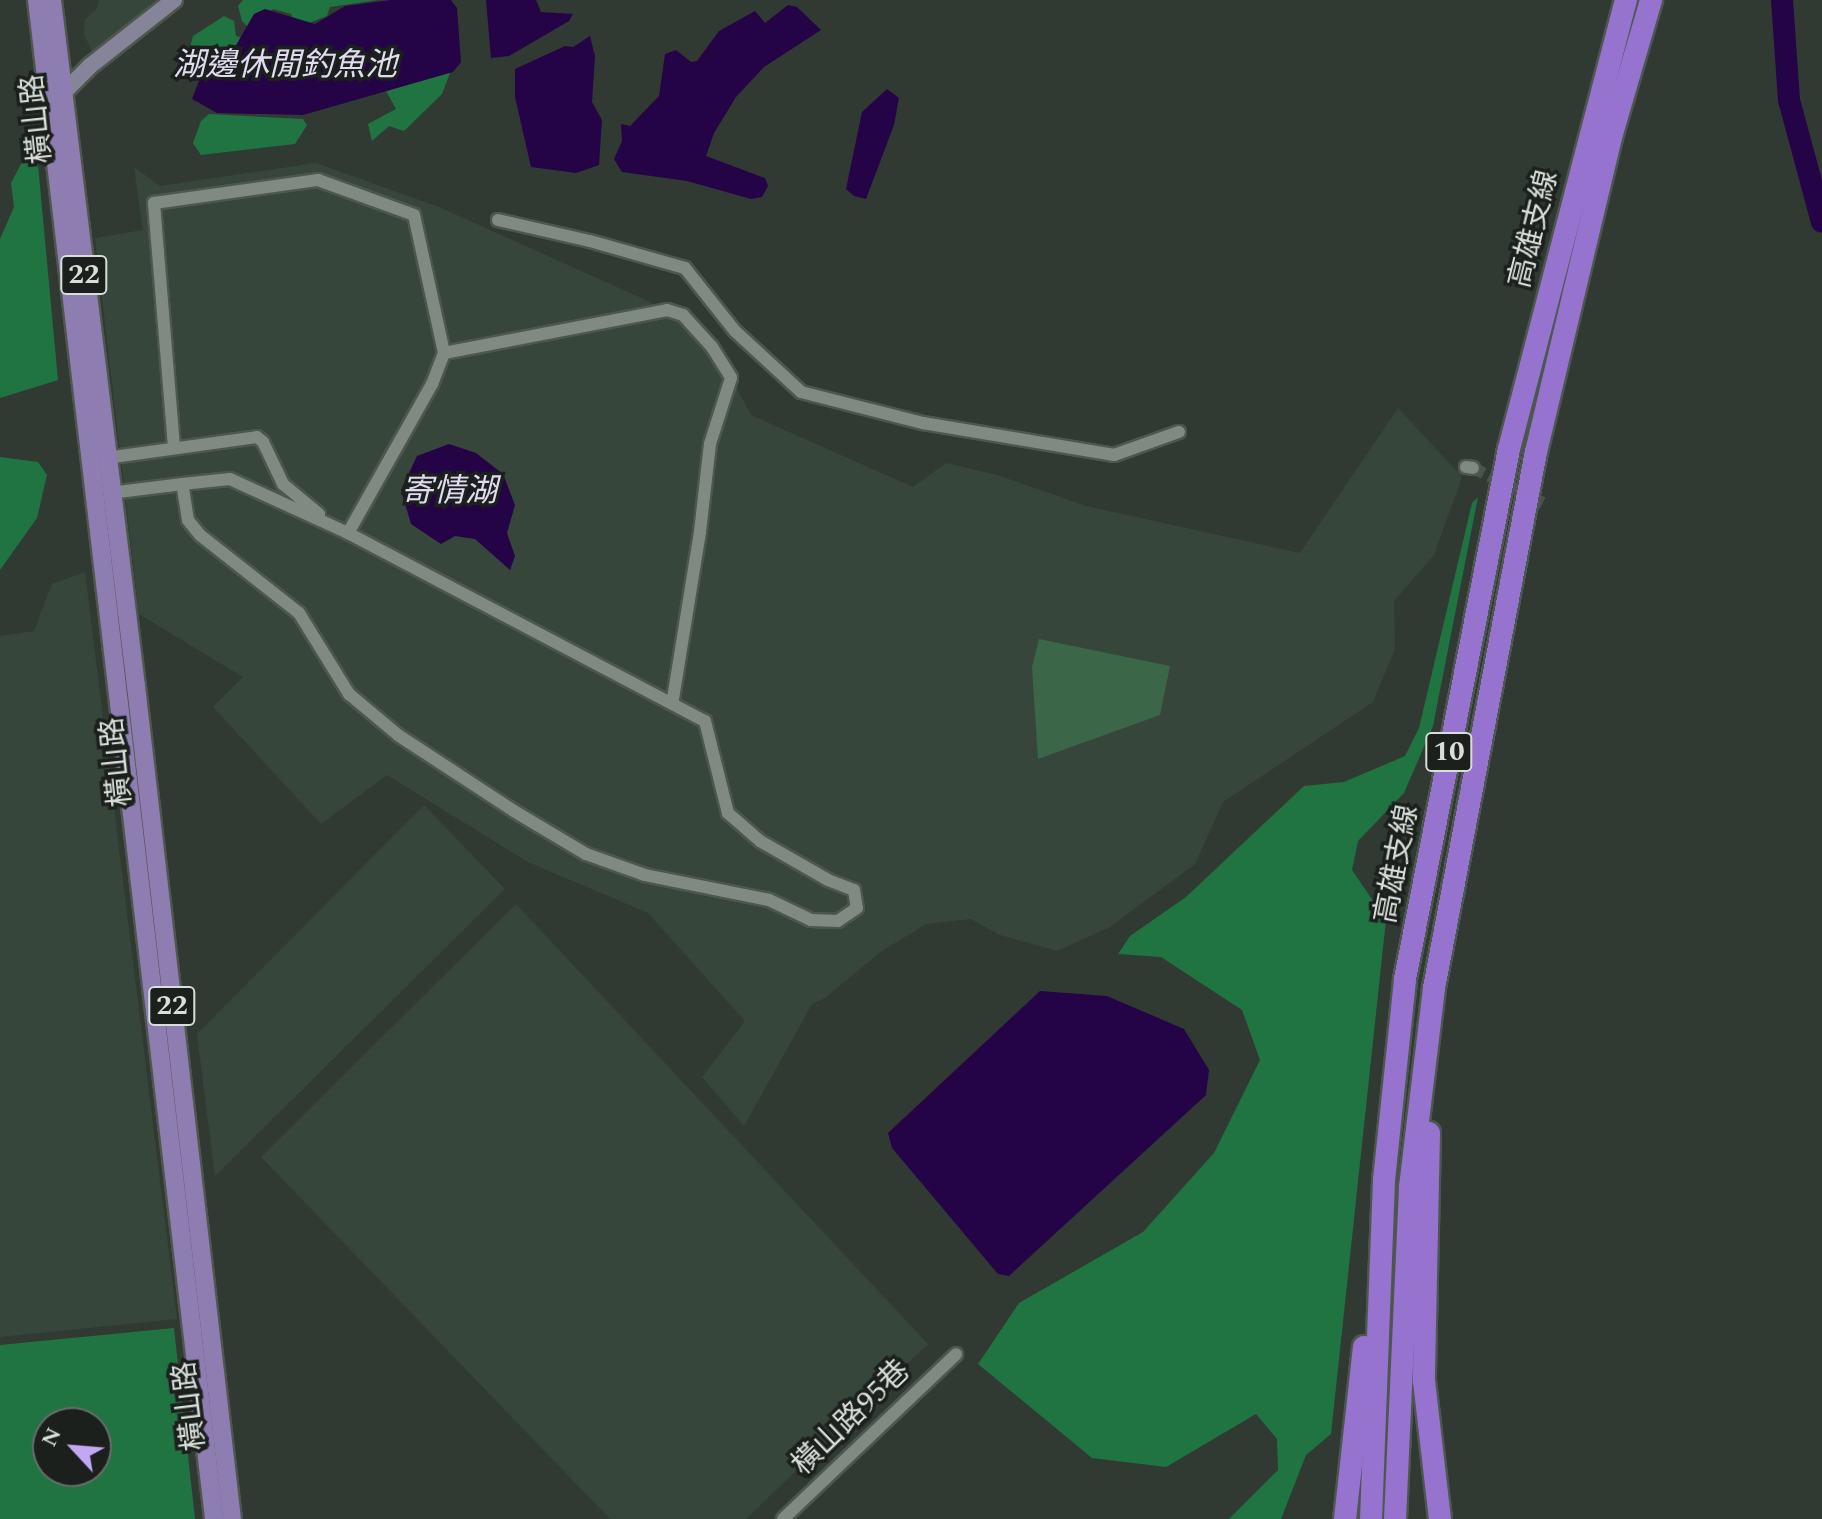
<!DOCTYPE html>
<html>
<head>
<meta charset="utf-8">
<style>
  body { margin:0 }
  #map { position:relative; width:1822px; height:1519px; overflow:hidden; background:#303a33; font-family:Spectral,"Noto Sans TC",serif }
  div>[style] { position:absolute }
  .built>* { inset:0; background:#36463a }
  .green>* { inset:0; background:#3b6748 }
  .forest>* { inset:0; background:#207441 }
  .water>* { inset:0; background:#250347 }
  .river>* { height:22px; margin:-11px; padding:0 11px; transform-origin:11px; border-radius:11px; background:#250347 }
  .street-tunnel>* { height:12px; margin-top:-6px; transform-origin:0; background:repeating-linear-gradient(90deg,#49534c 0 12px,transparent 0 18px) }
  .roads { filter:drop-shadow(2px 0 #4e5650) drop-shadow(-2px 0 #4e5650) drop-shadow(0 2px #4e5650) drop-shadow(0 -2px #4e5650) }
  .street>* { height:12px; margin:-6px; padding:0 6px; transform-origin:6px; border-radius:6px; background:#7f8b82 }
  .secondary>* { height:16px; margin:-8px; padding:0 8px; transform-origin:8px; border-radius:8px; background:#868499 }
  .primary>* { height:18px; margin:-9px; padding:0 9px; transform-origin:9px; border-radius:9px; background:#8d7db0 }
  .highway>* { height:22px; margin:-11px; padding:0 11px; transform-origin:11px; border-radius:11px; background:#9673cf }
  span { translate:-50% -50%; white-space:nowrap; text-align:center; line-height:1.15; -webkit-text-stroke:7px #1c201d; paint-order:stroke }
  .shield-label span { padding:2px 6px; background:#1c201d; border:2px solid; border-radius:6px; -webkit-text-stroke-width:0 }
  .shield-label { font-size:28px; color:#d8ded9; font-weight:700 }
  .street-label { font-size:30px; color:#d8ded9 }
  .water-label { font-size:32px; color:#e1dbf0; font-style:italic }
  .north { position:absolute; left:32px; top:1407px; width:80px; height:80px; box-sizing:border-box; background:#1c201d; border:2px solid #676c68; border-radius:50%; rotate:296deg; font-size:22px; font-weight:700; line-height:32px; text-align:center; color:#d8ded9 }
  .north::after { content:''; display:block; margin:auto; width:28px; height:36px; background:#c2a8f3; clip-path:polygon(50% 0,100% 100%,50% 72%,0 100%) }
</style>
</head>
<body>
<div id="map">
  <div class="built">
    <div style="clip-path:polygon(99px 0,156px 0,93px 54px,84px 34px,85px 20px,97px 8px)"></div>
    <div style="clip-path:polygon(316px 163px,439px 207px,648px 301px,712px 342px,751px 415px,913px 487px,946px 463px,997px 475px,1086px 506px,1300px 553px,1398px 408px,1462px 477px,1434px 555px,1394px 601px,1395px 649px,1373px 702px,1223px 802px,1195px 864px,1110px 927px,1057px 951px,1000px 935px,971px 919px,926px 924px,879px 953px,825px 998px,812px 1004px,744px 1126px,702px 1077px,745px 1021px,648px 913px,528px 862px,387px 775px,321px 824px,213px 707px,243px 677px,139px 614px,95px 238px,143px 230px,134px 167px,160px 186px)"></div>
    <div style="clip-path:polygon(85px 572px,177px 1319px,0 1337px,0 636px,34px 631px,52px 584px)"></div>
    <div style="clip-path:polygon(424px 805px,505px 889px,215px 1176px,197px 1034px)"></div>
    <div style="clip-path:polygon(516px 904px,928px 1344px,746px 1519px,610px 1519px,261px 1157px)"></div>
  </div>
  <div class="green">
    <div style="clip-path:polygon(1039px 639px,1170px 666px,1160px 715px,1038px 759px,1032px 667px)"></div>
  </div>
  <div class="forest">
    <div style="clip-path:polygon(243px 0,378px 0,330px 7px,327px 16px,304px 25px,294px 21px,291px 14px,273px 9px,248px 27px,242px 21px,238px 6px)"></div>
    <div style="clip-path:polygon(224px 16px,234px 21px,236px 36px,244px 38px,238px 55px,230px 48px,214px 64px,205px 67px,187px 59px,193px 36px)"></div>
    <div style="clip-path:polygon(453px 65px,442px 94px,404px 131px,389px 126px,372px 141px,368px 124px,396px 109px,385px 89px)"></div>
    <div style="clip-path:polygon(209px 114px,303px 119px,307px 125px,295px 144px,201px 155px,193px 143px,201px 121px)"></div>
    <div style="clip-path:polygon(22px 162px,38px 165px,58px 380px,0 398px,0 239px,14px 207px,11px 183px)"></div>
    <div style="clip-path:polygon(0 457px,38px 462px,47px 475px,37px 518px,0 570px)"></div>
    <div style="clip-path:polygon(1478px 497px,1433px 726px,1404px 793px,1358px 841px,1352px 870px,1386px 920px,1331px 1434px,1306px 1455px,1281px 1519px,1229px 1519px,1278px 1470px,1277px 1439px,1256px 1414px,1166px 1467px,1092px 1458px,978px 1364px,1019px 1303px,1143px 1232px,1214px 1153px,1260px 1060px,1242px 1010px,1161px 957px,1118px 954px,1130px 936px,1186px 897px,1304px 786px,1344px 782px,1405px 756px,1419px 728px,1472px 503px)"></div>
    <div style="clip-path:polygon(evenodd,174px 1328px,195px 1519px,0 1519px,0 1345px,174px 1328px,48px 1423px,96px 1423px,96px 1471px,48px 1471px,48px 1423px)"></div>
  </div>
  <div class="water">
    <div style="clip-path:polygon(391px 0,451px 0,457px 8px,461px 62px,453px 72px,303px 115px,217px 113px,192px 99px,202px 73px,213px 72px,231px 54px,254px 14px,265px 9px,315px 24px,345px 6px)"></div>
    <div style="clip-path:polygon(486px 0,536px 0,541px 12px,573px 14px,569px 21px,509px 56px,491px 58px)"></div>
    <div style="clip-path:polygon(788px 5px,797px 7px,821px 30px,764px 67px,736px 97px,714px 133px,706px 156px,765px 178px,768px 186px,762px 197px,751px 199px,687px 181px,622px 172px,614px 159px,622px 141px,621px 124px,630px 126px,659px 96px,665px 54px,676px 50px,691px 62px,697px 61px,719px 31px,755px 11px,765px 23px)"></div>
    <div style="clip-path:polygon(590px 36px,595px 56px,592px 102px,602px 120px,599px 165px,576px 173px,531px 167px,515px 97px,515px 69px,565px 46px,573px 47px)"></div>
    <div style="clip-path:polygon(887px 89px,899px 98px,894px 125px,866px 199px,854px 196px,846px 189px,862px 112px)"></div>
    <div style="clip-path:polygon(449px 444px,476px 453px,503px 474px,515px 505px,507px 533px,515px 556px,510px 570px,475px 539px,455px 536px,441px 544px,411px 524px,401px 490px,417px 456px)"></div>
    <div style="clip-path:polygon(1040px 991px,1107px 996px,1184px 1029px,1209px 1070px,1206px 1095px,1009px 1276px,998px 1274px,892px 1148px,888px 1133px)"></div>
  </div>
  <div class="river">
    <div style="left:1782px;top:0;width:100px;rotate:86deg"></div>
    <div style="left:1789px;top:100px;width:126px;rotate:74.9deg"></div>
  </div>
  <div class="street-tunnel">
    <div style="left:1473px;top:468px;width:78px;rotate:26.6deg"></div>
  </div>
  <div class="roads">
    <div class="street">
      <div style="left:498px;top:220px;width:94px;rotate:12.9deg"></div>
      <div style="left:590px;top:241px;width:99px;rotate:15.9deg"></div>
      <div style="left:685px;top:268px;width:80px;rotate:51.6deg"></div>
      <div style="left:735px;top:331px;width:90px;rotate:42.7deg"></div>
      <div style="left:801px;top:392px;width:126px;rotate:14.3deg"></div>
      <div style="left:923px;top:423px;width:194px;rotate:9.5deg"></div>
      <div style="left:1114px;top:455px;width:69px;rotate:-19.5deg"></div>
      <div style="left:444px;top:353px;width:227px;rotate:-10.9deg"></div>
      <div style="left:667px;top:310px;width:17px;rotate:17deg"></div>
      <div style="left:683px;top:315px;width:43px;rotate:47.8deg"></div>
      <div style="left:712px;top:347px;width:36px;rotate:58deg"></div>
      <div style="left:731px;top:378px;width:69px;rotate:107.7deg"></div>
      <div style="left:710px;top:444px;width:89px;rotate:96.5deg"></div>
      <div style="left:700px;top:532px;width:174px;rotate:99.2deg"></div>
      <div style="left:174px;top:447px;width:245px;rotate:-94.7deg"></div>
      <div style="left:154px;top:203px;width:166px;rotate:-8deg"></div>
      <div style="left:318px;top:180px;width:102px;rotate:20deg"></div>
      <div style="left:414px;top:215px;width:141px;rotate:77.7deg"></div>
      <div style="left:444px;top:353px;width:33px;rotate:111deg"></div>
      <div style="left:432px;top:384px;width:171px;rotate:119.4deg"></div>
      <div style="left:106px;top:458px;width:152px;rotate:-7.9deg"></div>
      <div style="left:257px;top:437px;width:8px;rotate:40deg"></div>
      <div style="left:263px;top:442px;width:47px;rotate:64.5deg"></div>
      <div style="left:283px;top:484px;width:47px;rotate:39.8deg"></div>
      <div style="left:1466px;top:467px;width:7px;rotate:8deg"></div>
      <div style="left:110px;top:493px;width:73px;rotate:-7.1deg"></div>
      <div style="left:182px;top:484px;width:48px;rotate:-5.9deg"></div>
      <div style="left:230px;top:479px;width:130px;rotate:24.6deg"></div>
      <div style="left:348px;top:533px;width:403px;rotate:27.8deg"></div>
      <div style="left:705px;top:721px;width:95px;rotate:76deg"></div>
      <div style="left:728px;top:813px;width:43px;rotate:41.2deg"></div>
      <div style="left:760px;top:841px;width:78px;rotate:29.8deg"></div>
      <div style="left:828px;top:880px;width:28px;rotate:21deg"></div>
      <div style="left:854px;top:890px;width:18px;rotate:81deg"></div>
      <div style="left:857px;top:908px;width:23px;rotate:146deg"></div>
      <div style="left:838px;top:921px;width:27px;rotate:-178deg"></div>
      <div style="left:811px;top:920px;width:47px;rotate:-154.5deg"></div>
      <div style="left:769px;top:900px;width:126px;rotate:-168.6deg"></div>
      <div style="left:645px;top:875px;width:63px;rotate:-160.4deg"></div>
      <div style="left:586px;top:854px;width:84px;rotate:-149.2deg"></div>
      <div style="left:514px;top:811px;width:139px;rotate:-146.8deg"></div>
      <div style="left:398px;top:735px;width:64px;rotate:-140.1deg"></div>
      <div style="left:349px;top:694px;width:95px;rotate:-121.7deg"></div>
      <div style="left:299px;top:613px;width:126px;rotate:-141.8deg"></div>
      <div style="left:200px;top:535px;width:19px;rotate:-129deg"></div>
      <div style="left:188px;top:520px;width:36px;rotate:-99deg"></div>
      <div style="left:783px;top:1519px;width:239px;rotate:-43.6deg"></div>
    </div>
    <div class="secondary">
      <div style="left:56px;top:100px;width:48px;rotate:-45deg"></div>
      <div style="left:90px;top:66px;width:107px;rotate:-38.2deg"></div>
    </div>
    <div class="primary">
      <div style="left:37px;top:0;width:1529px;rotate:83.35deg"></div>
      <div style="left:52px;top:0;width:691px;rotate:83.02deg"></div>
      <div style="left:136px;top:686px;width:839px;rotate:83.43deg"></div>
    </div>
    <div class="highway">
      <div style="left:1429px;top:1133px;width:248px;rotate:91.2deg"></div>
      <div style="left:1424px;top:1381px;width:139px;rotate:83.4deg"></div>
      <div style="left:1345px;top:1519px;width:173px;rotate:-83.7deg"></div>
      <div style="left:1371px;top:1519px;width:339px;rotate:-87.8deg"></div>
      <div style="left:1384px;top:1180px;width:202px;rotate:-84deg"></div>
      <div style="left:1405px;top:979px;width:540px;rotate:-78.9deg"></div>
      <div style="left:1509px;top:449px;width:464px;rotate:-75.4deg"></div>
      <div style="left:1395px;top:1519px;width:332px;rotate:-87.4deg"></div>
      <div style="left:1410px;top:1187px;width:200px;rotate:-83.1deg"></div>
      <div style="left:1434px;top:988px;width:546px;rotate:-79.23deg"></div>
      <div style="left:1536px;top:452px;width:324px;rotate:-76.6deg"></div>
      <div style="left:1611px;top:137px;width:143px;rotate:-73.7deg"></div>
    </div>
  </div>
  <div class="shield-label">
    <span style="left:84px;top:275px">22</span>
    <span style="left:1449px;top:752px">10</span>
    <span style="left:172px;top:1006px">22</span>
  </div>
  <div class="street-label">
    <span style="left:37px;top:119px;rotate:-96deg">橫山路</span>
    <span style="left:1534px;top:229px;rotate:-76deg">高雄支線</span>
    <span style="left:117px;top:762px;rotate:-96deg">橫山路</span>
    <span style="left:1397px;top:864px;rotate:-79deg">高雄支線</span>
    <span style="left:190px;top:1406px;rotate:-97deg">橫山路</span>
    <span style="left:851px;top:1418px;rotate:-44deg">橫山路95巷</span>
  </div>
  <div class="water-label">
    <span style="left:285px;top:66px">湖邊休閒釣魚池</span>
    <span style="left:449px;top:492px">寄情湖</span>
  </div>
  <div class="north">N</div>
</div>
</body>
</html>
